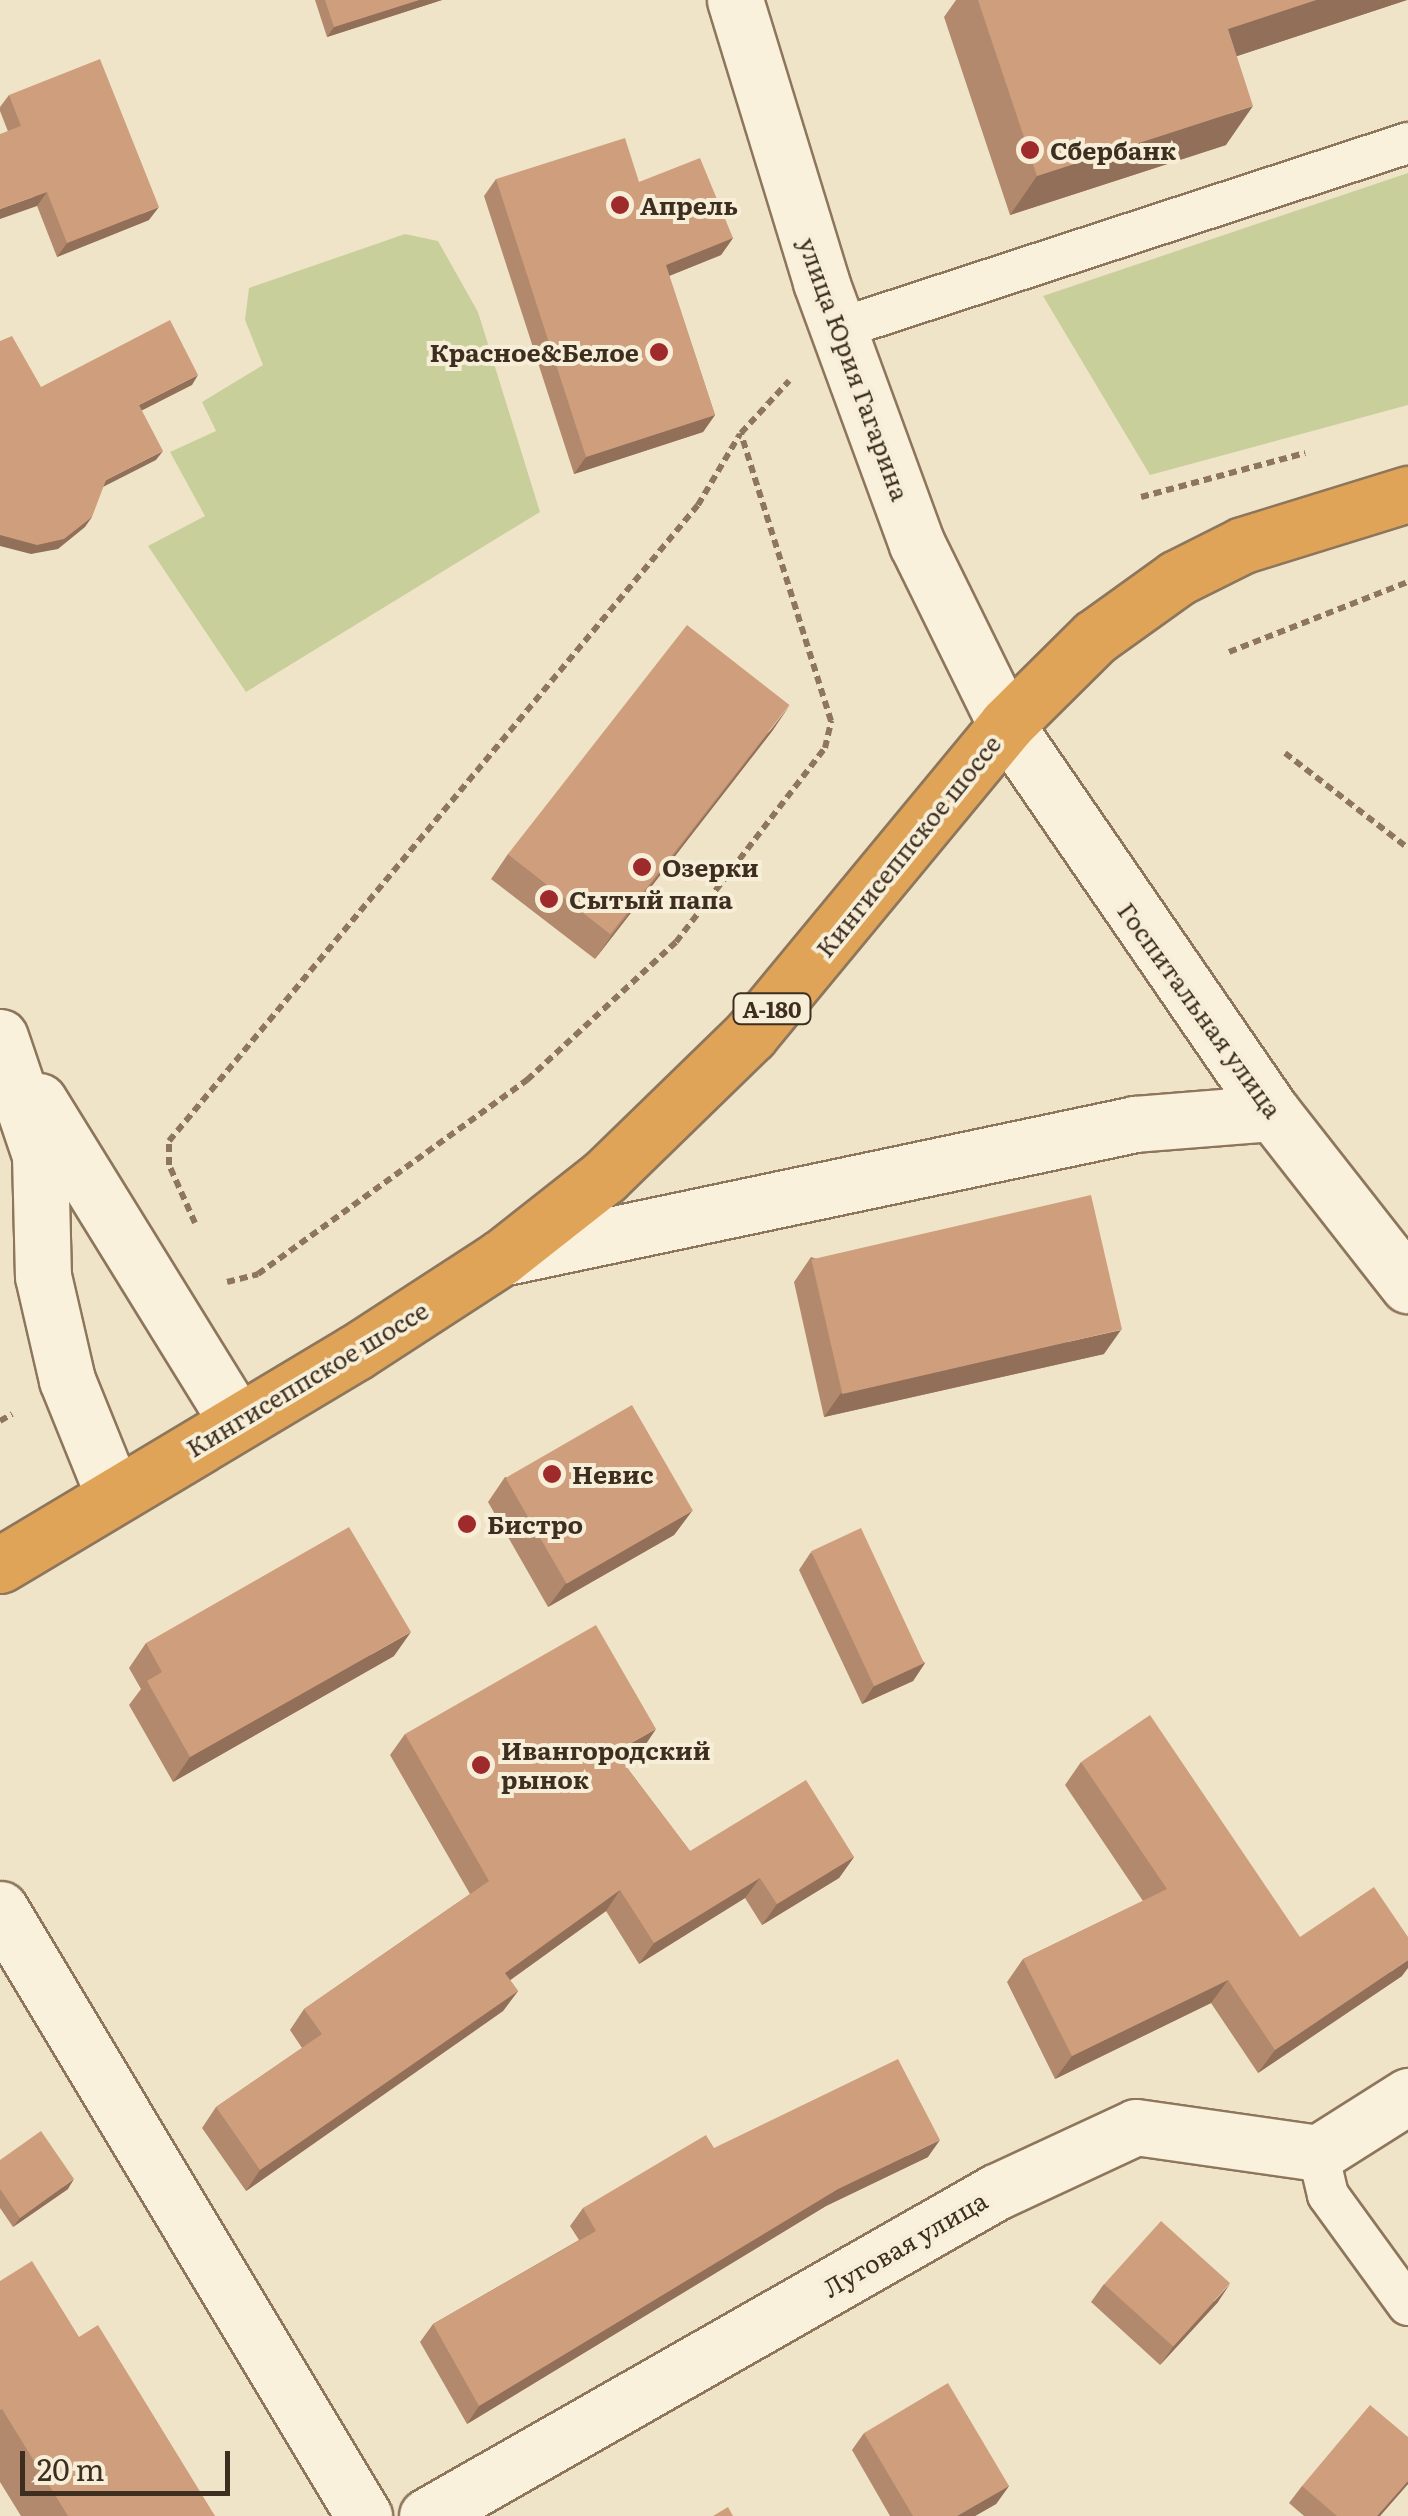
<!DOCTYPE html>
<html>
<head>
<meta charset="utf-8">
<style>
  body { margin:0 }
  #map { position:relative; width:1408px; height:2516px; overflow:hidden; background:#f0e4c8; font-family:Literata,serif }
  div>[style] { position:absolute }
  .green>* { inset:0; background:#c9cf9b }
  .path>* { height:6px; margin-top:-3px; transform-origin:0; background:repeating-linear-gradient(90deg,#8d765c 0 8px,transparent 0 13px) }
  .roads { filter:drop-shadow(2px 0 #8d765c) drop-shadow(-2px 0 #8d765c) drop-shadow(0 2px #8d765c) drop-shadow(0 -2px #8d765c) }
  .lane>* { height:40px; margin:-20px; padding:0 20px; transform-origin:20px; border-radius:20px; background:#faf1dc }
  .street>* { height:55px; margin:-27.5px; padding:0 27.5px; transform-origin:27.5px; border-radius:27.5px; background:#faf1dc }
  .secondary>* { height:55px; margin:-27.5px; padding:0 27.5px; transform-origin:27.5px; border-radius:27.5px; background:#faf1dc }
  .highway>* { height:55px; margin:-27.5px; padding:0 27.5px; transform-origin:27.5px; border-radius:27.5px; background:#e0a458 }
  .wall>* { inset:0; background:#b2896c }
  .shaded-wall>* { inset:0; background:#916f58 }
  .building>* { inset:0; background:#cf9f7d; transform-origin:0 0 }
  .dots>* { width:28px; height:28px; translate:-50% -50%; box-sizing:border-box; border:5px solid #f7eed8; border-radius:50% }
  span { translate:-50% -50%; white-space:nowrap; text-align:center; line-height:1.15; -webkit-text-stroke:8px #f7eed8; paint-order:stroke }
  .shield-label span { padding:2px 8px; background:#f7eed8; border:2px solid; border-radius:8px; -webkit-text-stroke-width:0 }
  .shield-label { font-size:22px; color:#3d2e20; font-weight:700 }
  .poi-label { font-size:25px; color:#3d2e20; font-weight:700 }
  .left { translate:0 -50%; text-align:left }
  .right { translate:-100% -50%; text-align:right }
  .street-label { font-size:25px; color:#3d2e20 }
  .scale { position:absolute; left:20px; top:2451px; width:210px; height:45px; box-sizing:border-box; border:5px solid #3d2e20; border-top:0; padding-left:12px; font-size:30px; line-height:35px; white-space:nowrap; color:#3d2e20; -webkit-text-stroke:8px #f7eed8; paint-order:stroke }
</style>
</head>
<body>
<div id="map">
  <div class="green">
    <div style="clip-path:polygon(1408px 173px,1408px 405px,1150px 475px,1043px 296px)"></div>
    <div style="clip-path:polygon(405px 234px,438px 241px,478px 312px,540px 512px,246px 692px,148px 546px,205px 516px,170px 452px,216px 431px,202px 402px,263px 365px,245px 320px,249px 288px)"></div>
  </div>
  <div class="path">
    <div style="left:1141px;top:497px;width:170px;rotate:-15deg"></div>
    <div style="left:1229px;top:652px;width:192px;rotate:-21.4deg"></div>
    <div style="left:1285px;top:753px;width:155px;rotate:37.7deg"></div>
    <div style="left:195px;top:1223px;width:64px;rotate:-114.1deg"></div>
    <div style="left:169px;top:1165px;width:24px;rotate:-90deg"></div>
    <div style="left:169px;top:1141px;width:827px;rotate:-50.25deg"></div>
    <div style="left:698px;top:505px;width:82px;rotate:-59.4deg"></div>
    <div style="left:227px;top:1282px;width:32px;rotate:-14deg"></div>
    <div style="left:258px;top:1274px;width:332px;rotate:-35.8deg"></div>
    <div style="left:527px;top:1080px;width:203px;rotate:-42.8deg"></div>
    <div style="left:676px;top:942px;width:245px;rotate:-52.5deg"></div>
    <div style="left:825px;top:748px;width:28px;rotate:-77deg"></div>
    <div style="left:831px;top:721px;width:302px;rotate:-107.4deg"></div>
    <div style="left:741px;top:433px;width:71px;rotate:-47.3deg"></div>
    <div style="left:0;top:1421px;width:14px;rotate:-30deg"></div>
  </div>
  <div class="roads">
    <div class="lane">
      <div style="left:838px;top:329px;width:600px;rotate:-18.07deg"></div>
      <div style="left:1318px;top:2153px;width:43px;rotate:76.6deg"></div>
      <div style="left:1328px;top:2195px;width:136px;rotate:54deg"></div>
    </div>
    <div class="street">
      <div style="left:0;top:1037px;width:125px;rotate:71.3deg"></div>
      <div style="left:40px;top:1155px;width:121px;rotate:88.6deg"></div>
      <div style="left:43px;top:1276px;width:107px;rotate:77deg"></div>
      <div style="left:67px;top:1380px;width:123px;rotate:68deg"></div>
      <div style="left:39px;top:1101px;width:377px;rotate:58.3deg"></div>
      <div style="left:0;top:1909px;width:708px;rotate:59.05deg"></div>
      <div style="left:427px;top:2516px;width:655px;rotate:-29.66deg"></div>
      <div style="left:996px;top:2192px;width:154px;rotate:-24.9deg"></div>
      <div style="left:1136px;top:2127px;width:184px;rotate:8.1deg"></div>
      <div style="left:1318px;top:2153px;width:107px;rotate:-32.3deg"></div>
    </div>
    <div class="secondary">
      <div style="left:735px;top:0;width:295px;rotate:73deg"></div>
      <div style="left:821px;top:282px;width:279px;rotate:69.9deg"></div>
      <div style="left:917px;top:544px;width:202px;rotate:63.8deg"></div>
      <div style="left:1006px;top:725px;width:471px;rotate:55.5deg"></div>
      <div style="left:1273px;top:1113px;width:219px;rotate:51.9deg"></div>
      <div style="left:501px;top:1258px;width:648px;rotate:-11.93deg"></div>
      <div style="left:1135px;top:1124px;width:138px;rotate:-4.6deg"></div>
    </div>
    <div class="highway">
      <div style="left:0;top:1565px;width:415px;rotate:-30.9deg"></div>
      <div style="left:356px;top:1352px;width:173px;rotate:-33deg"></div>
      <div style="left:501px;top:1258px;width:131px;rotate:-38.2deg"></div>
      <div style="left:604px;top:1177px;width:204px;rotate:-44.2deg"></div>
      <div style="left:750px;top:1035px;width:402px;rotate:-50.4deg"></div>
      <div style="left:1006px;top:725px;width:125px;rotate:-44.7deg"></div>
      <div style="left:1095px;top:637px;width:101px;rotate:-35.7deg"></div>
      <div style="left:1177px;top:578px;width:74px;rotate:-26.6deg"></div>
      <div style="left:1243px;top:545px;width:173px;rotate:-17.2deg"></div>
    </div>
  </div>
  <div class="wall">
    <div style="clip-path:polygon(315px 0,442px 0,327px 37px)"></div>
    <div style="clip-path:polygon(956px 0,1407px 0,1237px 56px,1226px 145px,1010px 215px,944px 17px)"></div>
    <div style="clip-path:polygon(9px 95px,149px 220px,57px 257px,0 111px,0 107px)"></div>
    <div style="clip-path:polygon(496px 179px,639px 182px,733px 238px,721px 255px,669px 276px,715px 415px,703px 432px,574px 474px,484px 196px)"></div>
    <div style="clip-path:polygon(773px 730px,595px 959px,491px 879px,508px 854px)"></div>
    <div style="clip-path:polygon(811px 1257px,1104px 1354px,824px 1417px,794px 1282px)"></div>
    <div style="clip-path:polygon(505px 1477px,692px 1511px,674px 1535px,548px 1607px,488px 1502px)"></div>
    <div style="clip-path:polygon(811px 1552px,925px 1663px,913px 1681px,862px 1704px,799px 1570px)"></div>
    <div style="clip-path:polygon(146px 1643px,394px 1656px,173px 1782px,129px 1705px,141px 1689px,129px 1668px)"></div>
    <div style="clip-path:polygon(405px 1734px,642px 1750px,622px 1761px,690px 1851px,854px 1857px,839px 1878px,762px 1925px,745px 1898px,639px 1964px,606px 1911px,510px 1980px,518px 1991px,503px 2011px,246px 2191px,202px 2128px,216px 2107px,302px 2048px,290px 2030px,304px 2009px,470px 1894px,390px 1755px)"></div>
    <div style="clip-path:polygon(1081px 1762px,1300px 1937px,1402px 1976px,1258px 2073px,1211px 2003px,1055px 2079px,1007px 1982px,1023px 1959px,1143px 1901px,1065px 1785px)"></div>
    <div style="clip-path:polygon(714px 2148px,928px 2157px,826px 2206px,467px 2424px,420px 2342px,433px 2324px,579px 2240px,570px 2226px,583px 2208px)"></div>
    <div style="clip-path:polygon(0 2160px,68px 2189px,13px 2227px,0 2208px)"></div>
    <div style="clip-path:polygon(0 2281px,79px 2337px,215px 2516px,21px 2516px,0 2482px)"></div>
    <div style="clip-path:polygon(1104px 2284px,1218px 2302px,1160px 2365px,1091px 2302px)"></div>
    <div style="clip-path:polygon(864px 2433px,1009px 2486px,996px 2504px,975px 2516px,890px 2516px,852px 2450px)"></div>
    <div style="clip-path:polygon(1408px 2437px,1408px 2484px,1380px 2516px,1304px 2516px,1289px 2503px,1302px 2486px)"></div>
  </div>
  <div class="shaded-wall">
    <div style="clip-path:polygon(419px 0,442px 0,327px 37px,334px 27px)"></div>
    <div style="clip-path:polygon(1316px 0,1407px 0,1201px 68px,1228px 29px)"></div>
    <div style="clip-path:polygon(1253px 106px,1226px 145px,1010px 215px,1037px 176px)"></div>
    <div style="clip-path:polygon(47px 192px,37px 206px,0 219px,0 209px)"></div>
    <div style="clip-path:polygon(159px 207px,149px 220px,57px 257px,67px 243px)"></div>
    <div style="clip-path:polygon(733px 238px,721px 255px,654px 282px,666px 265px)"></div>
    <div style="clip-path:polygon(198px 375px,192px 385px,133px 415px,139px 405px)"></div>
    <div style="clip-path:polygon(715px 415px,703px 432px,574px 474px,586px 457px)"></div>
    <div style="clip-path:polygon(163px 451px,156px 460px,99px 489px,106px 480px)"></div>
    <div style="clip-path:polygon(92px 517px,85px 527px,58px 549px,31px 554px,0 546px,0 535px)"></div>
    <div style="clip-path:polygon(790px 705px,773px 730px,595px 959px,612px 935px)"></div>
    <div style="clip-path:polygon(1121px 1330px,1104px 1354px,824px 1417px,841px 1393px)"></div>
    <div style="clip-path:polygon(692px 1511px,674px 1535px,548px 1607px,566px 1583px)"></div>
    <div style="clip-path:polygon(411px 1632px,394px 1656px,173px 1782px,190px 1757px)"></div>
    <div style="clip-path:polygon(925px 1663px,913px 1681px,862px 1704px,874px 1686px)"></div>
    <div style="clip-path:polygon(656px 1729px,642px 1750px,601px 1773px,615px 1752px)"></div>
    <div style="clip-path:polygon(854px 1857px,839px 1878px,762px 1925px,777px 1904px)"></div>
    <div style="clip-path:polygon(760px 1878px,745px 1898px,639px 1964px,654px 1943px)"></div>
    <div style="clip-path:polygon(620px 1890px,606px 1911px,491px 1994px,505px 1973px)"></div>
    <div style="clip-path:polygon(1408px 1960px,1408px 1968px,1402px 1976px,1258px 2073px,1275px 2050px)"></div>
    <div style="clip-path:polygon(1228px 1980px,1211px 2003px,1055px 2079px,1072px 2056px)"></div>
    <div style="clip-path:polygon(518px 1991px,503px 2011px,246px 2191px,260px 2170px)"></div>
    <div style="clip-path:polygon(940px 2140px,928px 2157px,826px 2206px,467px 2424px,479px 2406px,838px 2189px)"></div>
    <div style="clip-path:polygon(74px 2179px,68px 2189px,13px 2227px,20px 2218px)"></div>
    <div style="clip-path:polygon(1230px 2284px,1218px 2302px,1160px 2365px,1173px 2347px)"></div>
    <div style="clip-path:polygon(1408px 2481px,1408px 2484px,1380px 2516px,1377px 2516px)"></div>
    <div style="clip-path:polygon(1009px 2486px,996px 2504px,975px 2516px,957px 2516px)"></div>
  </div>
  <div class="building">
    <div style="clip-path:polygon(325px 0,419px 0,334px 27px)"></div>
    <div style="clip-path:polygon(978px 0,1316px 0,1228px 29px,1253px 106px,1037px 176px)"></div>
    <div style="clip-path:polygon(100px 59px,159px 207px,67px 243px,47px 192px,0 209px,0 134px,21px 126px,9px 95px)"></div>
    <div style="clip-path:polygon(625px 138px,639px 182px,700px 158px,733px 238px,666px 265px,715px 415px,586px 457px,496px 179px)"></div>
    <div style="clip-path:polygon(170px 320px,198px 375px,139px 405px,163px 451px,106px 480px,92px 517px,64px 539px,37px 545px,0 535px,0 341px,12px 336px,41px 387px)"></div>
    <div style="left:687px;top:625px;width:130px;height:291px;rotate:38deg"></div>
    <div style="left:1091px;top:1195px;width:138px;height:287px;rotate:77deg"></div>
    <div style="left:632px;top:1405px;width:122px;height:146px;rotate:60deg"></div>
    <div style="clip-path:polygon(349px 1527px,411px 1632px,190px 1757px,147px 1681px,162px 1672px,146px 1643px)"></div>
    <div style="left:861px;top:1528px;width:149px;height:55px;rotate:65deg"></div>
    <div style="clip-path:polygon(596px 1625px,656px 1729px,615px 1752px,690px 1851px,806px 1780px,854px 1857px,777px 1904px,760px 1878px,654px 1943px,620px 1890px,505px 1973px,518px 1991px,260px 2170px,216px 2107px,322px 2034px,304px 2009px,489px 1881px,405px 1734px)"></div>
    <div style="clip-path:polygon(1150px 1715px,1300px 1937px,1374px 1887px,1408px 1937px,1408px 1960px,1275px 2050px,1228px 1980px,1072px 2056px,1023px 1959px,1167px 1889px,1081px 1762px)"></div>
    <div style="clip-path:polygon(898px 2059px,940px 2140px,838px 2189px,479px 2406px,433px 2324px,596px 2231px,583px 2208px,706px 2135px,714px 2148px)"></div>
    <div style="clip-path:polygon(41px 2131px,74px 2179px,20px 2218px,0 2189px,0 2160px)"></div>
    <div style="left:1161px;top:2221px;width:93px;height:85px;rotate:42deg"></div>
    <div style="clip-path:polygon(32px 2261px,79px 2337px,98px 2325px,215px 2516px,68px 2516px,2px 2409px,0 2410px,0 2281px)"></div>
    <div style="clip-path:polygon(948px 2383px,1009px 2486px,957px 2516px,913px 2516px,864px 2433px)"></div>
    <div style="clip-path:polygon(1370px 2405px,1408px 2437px,1408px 2481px,1377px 2516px,1337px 2516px,1302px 2486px)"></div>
    <div style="clip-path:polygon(728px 2507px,733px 2516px,713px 2516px)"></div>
  </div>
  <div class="dots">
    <div style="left:1030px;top:150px;background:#9e2a2b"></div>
    <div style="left:620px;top:205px;background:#9e2a2b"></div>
    <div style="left:659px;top:352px;background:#9e2a2b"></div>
    <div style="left:642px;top:867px;background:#9e2a2b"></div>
    <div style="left:549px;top:899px;background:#9e2a2b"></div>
    <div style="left:552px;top:1474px;background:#9e2a2b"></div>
    <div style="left:467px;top:1524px;background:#9e2a2b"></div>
    <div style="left:481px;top:1765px;background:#9e2a2b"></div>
  </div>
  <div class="shield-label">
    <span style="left:772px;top:1009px">А-180</span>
  </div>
  <div class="poi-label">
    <span class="left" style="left:1050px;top:150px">Сбербанк</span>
    <span class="left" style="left:640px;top:205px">Апрель</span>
    <span class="right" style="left:639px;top:352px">Красное&amp;Белое</span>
    <span class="left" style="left:662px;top:867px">Озерки</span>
    <span class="left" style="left:569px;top:899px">Сытый папа</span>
    <span class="left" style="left:572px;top:1474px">Невис</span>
    <span class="left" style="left:487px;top:1524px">Бистро</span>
    <span class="left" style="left:501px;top:1765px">Ивангородский<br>рынок</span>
  </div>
  <div class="street-label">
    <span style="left:854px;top:369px;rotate:70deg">улица Юрия Гагарина</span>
    <span style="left:908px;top:846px;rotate:-51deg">Кингисеппское шоссе</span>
    <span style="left:1200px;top:1010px;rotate:54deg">Госпитальная улица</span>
    <span style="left:307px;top:1379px;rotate:-31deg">Кингисеппское шоссе</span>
    <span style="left:905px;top:2244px;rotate:-30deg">Луговая улица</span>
  </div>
  <div class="scale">20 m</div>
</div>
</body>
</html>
